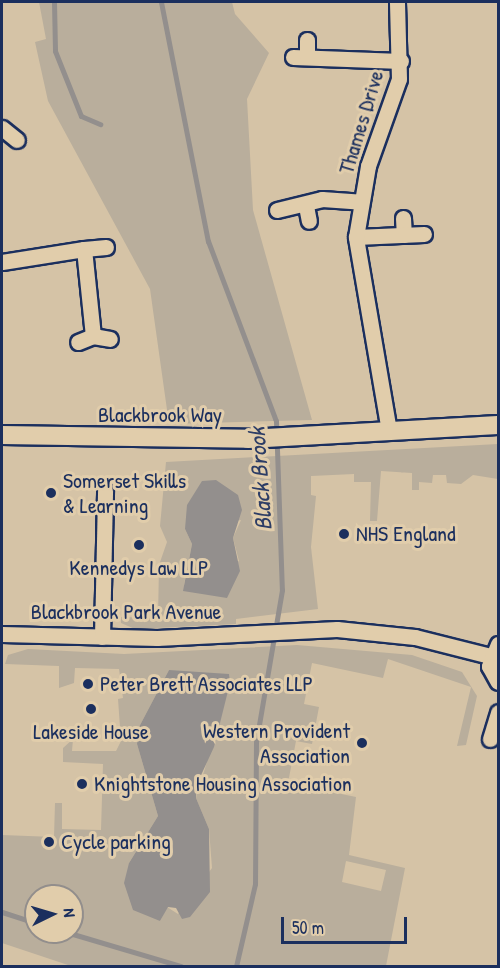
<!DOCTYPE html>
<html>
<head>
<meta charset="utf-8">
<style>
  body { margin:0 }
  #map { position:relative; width:500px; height:968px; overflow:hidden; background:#d5c3a6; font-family:"Patrick Hand",sans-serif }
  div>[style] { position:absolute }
  .green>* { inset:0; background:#b9ae9c }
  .water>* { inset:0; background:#938f8d }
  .stream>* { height:5px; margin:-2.5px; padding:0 2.5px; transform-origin:2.5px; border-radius:2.5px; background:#938f8d }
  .roads { filter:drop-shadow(2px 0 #1b2f5e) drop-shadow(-2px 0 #1b2f5e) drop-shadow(0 2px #1b2f5e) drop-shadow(0 -2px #1b2f5e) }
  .minor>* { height:15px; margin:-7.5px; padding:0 7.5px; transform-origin:7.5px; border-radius:7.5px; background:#e1cdab }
  .tertiary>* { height:18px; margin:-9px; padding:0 9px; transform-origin:9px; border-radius:9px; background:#e1cdab }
  .dots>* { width:16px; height:16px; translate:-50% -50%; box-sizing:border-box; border:3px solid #e1cdab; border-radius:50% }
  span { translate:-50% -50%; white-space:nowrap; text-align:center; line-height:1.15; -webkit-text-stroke:6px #e1cdab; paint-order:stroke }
  .street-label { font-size:22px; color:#1b2f5e }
  .poi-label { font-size:22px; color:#1b2f5e }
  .left { translate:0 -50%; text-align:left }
  .right { translate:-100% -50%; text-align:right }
  .water-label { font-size:24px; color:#2d3d65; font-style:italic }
  .frame { position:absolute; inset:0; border:3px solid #1b2f5e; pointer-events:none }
  .north { position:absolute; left:24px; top:884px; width:60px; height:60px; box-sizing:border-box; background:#e1cdab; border:2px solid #928e8c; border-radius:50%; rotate:85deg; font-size:16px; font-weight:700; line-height:24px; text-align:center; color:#1b2f5e }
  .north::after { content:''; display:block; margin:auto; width:21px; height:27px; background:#1b2f5e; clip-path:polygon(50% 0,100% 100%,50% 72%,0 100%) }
  .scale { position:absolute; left:281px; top:917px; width:126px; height:27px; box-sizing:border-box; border:3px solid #1b2f5e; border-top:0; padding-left:8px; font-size:18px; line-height:21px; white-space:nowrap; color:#1b2f5e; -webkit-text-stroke:4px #e1cdab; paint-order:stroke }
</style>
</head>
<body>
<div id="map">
  <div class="green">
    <div style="clip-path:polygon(39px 2px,232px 2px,235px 14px,269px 53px,247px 99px,253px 210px,312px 420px,169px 424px,150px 289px,48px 101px,35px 42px,46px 39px)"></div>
    <div style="clip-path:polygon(evenodd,498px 444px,498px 479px,473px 475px,461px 484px,447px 483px,446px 475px,433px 475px,432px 483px,419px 482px,419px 490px,412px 490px,412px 473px,381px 471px,377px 521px,370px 521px,371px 482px,354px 482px,354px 474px,311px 476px,311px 495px,316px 496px,311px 547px,318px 609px,236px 619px,236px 624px,135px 629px,121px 623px,121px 617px,158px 618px,159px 565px,167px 542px,160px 526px,166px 462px,498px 444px,241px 520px,233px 538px,239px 561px,184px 585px,192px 544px,185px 529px,241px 520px)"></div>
    <div style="clip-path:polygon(evenodd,297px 645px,412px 655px,462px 672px,477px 696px,466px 745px,457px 746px,471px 687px,388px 659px,383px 678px,312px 663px,304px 704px,319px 707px,312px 744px,296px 741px,288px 783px,356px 797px,349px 855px,405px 868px,386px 966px,71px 966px,2px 943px,2px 835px,54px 837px,55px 803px,62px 803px,62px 829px,101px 830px,103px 764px,63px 762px,63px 748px,73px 739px,72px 751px,116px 751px,121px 741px,118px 699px,123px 698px,119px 669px,75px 668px,74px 683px,59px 688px,59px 666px,5px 664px,8px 655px,28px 649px,124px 654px,297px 645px,169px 670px,218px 725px,196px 798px,209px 829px,212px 868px,178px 914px,167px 907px,160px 921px,129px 863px,158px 816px,137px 744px,139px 727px,169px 670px,297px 645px,346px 861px,386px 870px,381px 891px,342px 882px,346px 861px,297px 645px,36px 896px,72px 896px,72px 932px,36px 932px,36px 896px)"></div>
  </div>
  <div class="water">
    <div style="clip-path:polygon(216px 480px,238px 495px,242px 510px,233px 538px,240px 571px,227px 598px,183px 591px,192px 544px,185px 529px,187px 505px,202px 481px)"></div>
    <div style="clip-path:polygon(169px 670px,229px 674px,230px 683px,214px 747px,197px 784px,196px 798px,209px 829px,210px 892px,190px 917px,182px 919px,176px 908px,168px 907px,160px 921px,133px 910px,124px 883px,129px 863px,158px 816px,137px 744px,139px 727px)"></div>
  </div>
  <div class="stream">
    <div style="left:54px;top:2px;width:49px;rotate:88.8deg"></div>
    <div style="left:55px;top:51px;width:70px;rotate:68.2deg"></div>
    <div style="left:81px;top:116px;width:21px;rotate:23deg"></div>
    <div style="left:161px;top:2px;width:244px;rotate:78.9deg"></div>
    <div style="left:208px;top:241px;width:192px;rotate:69.3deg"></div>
    <div style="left:276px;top:421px;width:169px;rotate:88deg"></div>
    <div style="left:282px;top:590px;width:154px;rotate:99.7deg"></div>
    <div style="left:256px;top:742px;width:142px;rotate:90.4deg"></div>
    <div style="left:255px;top:884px;width:84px;rotate:103deg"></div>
    <div style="left:2px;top:912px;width:36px;rotate:18deg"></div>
    <div style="left:66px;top:932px;width:120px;rotate:16.5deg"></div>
  </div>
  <div class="roads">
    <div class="minor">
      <div style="left:293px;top:57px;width:108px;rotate:2.1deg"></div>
      <div style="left:307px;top:57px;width:17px;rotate:-90deg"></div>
      <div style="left:2px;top:128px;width:19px;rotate:39deg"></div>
      <div style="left:306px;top:206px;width:15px;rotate:79deg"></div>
      <div style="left:277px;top:210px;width:46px;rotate:-13.7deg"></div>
      <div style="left:322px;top:199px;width:39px;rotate:4deg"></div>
      <div style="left:403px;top:218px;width:17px;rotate:87deg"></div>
      <div style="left:356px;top:237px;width:68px;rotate:-2.5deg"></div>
      <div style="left:84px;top:249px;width:22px;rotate:-5deg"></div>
      <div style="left:2px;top:262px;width:83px;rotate:-9deg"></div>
      <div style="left:84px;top:249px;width:87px;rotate:84.1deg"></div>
      <div style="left:93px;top:336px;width:16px;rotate:158deg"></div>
      <div style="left:93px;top:336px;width:17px;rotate:10deg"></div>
      <div style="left:389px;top:431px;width:197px;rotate:-99.7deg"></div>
      <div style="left:356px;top:237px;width:72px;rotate:-80.4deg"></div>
      <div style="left:368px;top:166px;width:92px;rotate:-70.4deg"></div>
      <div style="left:399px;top:79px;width:77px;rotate:-91.5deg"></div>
      <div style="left:2px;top:634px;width:155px;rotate:1.5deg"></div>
      <div style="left:157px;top:638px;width:180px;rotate:-2.9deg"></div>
      <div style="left:337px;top:629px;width:78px;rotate:5.9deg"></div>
      <div style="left:415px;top:637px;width:77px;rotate:14.2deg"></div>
      <div style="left:102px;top:637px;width:146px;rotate:-88.8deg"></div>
      <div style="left:498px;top:644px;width:24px;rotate:112deg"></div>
      <div style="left:489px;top:666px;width:18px;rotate:61deg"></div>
      <div style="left:490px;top:739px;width:28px;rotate:-73deg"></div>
    </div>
    <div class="tertiary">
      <div style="left:2px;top:435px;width:246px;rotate:0.9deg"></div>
      <div style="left:248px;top:439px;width:250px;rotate:-3.2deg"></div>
    </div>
  </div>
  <div class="dots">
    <div style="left:51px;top:493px;background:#1b2f5e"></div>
    <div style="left:344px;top:534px;background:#1b2f5e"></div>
    <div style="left:139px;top:545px;background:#1b2f5e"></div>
    <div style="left:88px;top:684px;background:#1b2f5e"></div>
    <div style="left:91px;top:709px;background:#1b2f5e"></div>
    <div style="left:362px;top:743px;background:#1b2f5e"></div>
    <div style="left:82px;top:784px;background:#1b2f5e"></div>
    <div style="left:49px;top:842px;background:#1b2f5e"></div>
  </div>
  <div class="street-label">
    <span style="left:361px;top:122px;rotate:-73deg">Thames Drive</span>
    <span style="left:160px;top:415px">Blackbrook Way</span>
    <span style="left:126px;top:612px">Blackbrook Park Avenue</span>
  </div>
  <div class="poi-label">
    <span class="left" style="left:63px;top:493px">Somerset Skills<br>&amp; Learning</span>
    <span class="left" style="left:356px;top:534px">NHS England</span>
    <span style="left:139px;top:568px">Kennedys Law LLP</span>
    <span class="left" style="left:100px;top:684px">Peter Brett Associates LLP</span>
    <span class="right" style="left:350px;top:743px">Western Provident<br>Association</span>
    <span style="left:91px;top:732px">Lakeside House</span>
    <span class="left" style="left:94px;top:784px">Knightstone Housing Association</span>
    <span class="left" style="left:61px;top:842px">Cycle parking</span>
  </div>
  <div class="water-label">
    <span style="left:260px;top:479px;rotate:-94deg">Black Brook</span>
  </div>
  <div class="frame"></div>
  <div class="north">N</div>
  <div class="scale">50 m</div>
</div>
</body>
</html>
